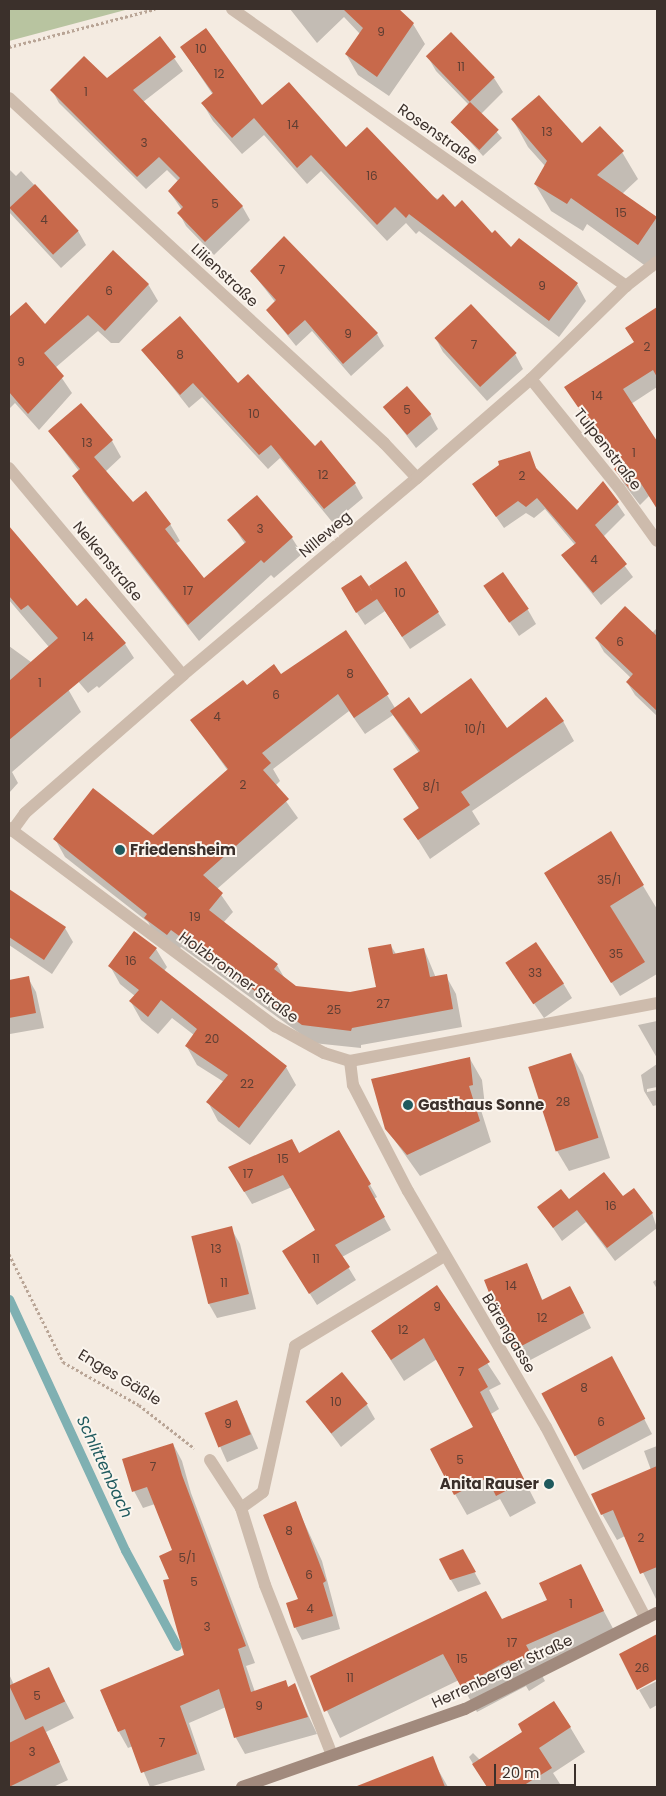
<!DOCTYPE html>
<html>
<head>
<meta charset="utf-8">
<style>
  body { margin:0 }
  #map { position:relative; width:666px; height:1796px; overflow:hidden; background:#f4ebe1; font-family:Poppins,sans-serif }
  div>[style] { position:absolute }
  .green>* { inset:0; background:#b8c4a0 }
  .shadow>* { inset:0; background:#0003; transform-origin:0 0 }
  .stream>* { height:9px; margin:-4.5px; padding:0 4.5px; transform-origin:4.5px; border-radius:4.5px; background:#7fb0b2 }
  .building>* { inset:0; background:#c8694b; transform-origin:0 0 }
  .path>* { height:3px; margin-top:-1.5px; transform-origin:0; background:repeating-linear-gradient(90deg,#b9a596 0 2.5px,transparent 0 5px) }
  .street>* { height:12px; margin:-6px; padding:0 6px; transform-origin:6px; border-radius:6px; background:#cdbbac }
  .secondary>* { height:12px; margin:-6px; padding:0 6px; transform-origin:6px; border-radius:6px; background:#a18a7d }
  .dots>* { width:14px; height:14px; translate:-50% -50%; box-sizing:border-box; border:2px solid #fbf5ee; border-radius:50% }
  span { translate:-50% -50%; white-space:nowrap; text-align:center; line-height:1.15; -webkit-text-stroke:4px #fbf5ee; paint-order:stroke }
  .number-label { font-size:12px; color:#5e3e33 }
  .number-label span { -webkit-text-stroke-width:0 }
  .street-label { font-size:15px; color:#3b302b }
  .poi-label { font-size:15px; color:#3b302b; font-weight:700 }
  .left { translate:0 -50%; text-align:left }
  .right { translate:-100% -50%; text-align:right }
  .water-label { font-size:16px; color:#1f5a5e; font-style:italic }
  .frame { position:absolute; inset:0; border:10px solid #3b302b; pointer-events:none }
  .scale { position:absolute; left:494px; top:1764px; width:82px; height:22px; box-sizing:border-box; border:2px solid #3b302b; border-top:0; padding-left:6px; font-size:15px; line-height:18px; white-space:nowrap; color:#3b302b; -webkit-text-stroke:4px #fbf5ee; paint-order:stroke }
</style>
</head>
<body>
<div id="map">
  <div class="green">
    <div style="clip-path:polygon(9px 9px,129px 9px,9px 41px)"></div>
  </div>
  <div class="shadow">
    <div style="clip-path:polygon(290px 9px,397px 9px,413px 24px,425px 44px,389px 96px,358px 75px,346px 54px,360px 34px,344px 17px,317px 43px)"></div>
    <div style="clip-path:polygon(451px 34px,494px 78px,503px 92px,481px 114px,502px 138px,483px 156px,452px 122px,469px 105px,436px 71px,428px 57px)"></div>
    <div style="clip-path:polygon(160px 38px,183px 71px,143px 102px,242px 206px,250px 220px,214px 255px,186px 226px,179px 213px,182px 210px,169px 191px,178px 181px,167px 170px,146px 189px,59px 103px,52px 90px,107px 80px)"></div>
    <div style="clip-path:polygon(181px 47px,262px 107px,455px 208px,510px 248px,577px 284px,586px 301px,559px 337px,419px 231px,416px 234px,406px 223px,387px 241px,321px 171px,307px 184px,264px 135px,242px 154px,213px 121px,203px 104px,213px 95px)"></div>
    <div style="clip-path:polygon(513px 120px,582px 145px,622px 152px,638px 179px,622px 194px,657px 219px,657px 267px,654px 272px,587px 224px,583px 231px,551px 211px,535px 184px,545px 166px,528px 147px)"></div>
    <div style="clip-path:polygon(9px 169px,16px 176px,21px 171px,78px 231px,86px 245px,61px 268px,9px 212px)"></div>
    <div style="clip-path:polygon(284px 238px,377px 334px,384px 346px,351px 376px,312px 331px,296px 346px,267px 310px,276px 303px,251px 271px)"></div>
    <div style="clip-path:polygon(148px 284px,158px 301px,119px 343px,111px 343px,98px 331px,55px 368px,72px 393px,39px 430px,15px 403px,9px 409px,9px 318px,26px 303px,45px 326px)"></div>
    <div style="clip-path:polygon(657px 308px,657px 387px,631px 404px,657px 443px,657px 508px,649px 496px,640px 505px,624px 484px,616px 470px,619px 466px,566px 388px,635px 343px,626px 328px)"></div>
    <div style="clip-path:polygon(435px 337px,515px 354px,523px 369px,487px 401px,443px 352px)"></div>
    <div style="clip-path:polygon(143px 350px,238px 384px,355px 484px,363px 498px,333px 523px,280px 458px,268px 469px,202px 397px,189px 408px)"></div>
    <div style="clip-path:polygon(385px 407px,430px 414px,438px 429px,416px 448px)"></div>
    <div style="clip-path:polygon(50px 432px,112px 441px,121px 457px,105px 472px,132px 504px,170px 524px,180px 541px,175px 544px,204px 580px,245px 544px,229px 520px,257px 496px,292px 538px,302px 554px,274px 578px,271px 575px,199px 641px,83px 492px,74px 476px,79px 471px)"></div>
    <div style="clip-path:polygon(529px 453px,539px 474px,577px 512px,603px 483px,625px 515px,603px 537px,633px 577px,601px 605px,562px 556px,575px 545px,545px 509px,534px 518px,526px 513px,504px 528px,474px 485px)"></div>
    <div style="clip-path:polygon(15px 536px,77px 608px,86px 600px,125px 644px,134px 658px,99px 688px,97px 686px,88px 693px,9px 600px,9px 542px)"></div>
    <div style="clip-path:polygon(406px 563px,446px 625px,410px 649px,385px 611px,365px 625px,350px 602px,372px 594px)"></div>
    <div style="clip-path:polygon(485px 586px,528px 610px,536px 624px,519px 636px)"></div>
    <div style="clip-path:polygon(656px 629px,657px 630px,657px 716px,635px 695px,627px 682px,631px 678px,604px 652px,596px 638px,652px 633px)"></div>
    <div style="clip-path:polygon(9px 646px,68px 689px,81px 712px,12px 772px,18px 783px,9px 793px)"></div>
    <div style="clip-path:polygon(281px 675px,387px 695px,395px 708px,421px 715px,506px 729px,563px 721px,574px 741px,472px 811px,480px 824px,430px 859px,405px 819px,419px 809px,395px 769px,419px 753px,393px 715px,365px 734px,349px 711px,273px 769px,280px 781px,275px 786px,298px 818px,217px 889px,233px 912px,223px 923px,277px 965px,285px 979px,296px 987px,350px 993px,377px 988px,391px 946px,396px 954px,424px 949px,436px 978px,446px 976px,456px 994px,462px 1027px,361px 1045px,361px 1048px,313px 1043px,181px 947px,177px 952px,156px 936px,148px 922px,65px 857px,55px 839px,153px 837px,228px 771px,192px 720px,247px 686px)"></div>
    <div style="clip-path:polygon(611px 833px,657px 909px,657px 974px,620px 996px,553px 887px)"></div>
    <div style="clip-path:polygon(14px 894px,65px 928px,73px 942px,52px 974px,9px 945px,9px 903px)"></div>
    <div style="clip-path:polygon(156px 949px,167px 967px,164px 971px,286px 1067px,296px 1085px,250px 1145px,218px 1121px,208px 1102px,224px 1082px,197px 1065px,187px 1047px,194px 1035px,172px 1018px,158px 1034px,141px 1020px,131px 1002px,135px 996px,120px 984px,110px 966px)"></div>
    <div style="clip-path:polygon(507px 964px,563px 983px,572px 998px,544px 1018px)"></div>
    <div style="clip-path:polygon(28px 978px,36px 992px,44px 1028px,10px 1034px,9px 981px)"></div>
    <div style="clip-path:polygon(657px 1021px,657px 1058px,638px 1025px)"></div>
    <div style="clip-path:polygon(571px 1054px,583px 1075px,610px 1158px,569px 1171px,557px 1151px,529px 1067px)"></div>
    <div style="clip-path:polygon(470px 1059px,482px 1080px,485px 1106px,480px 1107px,491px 1142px,420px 1176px,386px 1128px)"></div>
    <div style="clip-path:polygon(657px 1064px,657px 1087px,647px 1089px,647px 1092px,657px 1090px,657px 1105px,653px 1106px,644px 1091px,641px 1075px)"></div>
    <div style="clip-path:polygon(339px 1131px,377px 1197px,374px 1199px,391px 1230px,342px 1257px,356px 1280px,317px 1305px,291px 1264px,317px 1230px,292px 1187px,252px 1204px,237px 1180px,292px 1140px,300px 1154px)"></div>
    <div style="clip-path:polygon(623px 1198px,652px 1213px,657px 1228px,615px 1261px,586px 1222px,562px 1241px,539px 1207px,569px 1201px)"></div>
    <div style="clip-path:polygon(232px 1230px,240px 1244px,256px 1309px,217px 1318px,209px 1304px,192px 1237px)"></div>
    <div style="clip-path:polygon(527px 1265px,543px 1301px,578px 1302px,591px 1328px,521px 1365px,513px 1350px)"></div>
    <div style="clip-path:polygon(657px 1279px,657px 1289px,653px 1282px)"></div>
    <div style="clip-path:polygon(437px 1287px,501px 1384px,489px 1390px,499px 1409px,491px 1414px,536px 1503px,510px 1517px,500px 1499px,467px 1515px,455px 1494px,475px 1428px,437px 1359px,404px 1381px,372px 1331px)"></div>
    <div style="clip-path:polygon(620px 1372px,652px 1434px,583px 1470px,543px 1393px)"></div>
    <div style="left:237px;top:1401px;width:52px;height:34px;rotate:66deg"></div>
    <div style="clip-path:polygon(307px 1401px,367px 1405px,375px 1419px,341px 1447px)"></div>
    <div style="clip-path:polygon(173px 1444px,182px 1461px,191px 1493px,255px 1663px,246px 1666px,255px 1692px,285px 1682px,289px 1688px,294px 1685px,317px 1734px,245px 1754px,236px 1738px,226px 1707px,189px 1723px,205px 1770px,150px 1787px,133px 1746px,128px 1748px,119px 1732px,186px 1655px,170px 1580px,174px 1551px,155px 1504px,143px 1508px,134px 1491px)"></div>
    <div style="clip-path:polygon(657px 1446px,657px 1599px,656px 1599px,625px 1536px,617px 1540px,602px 1514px,651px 1470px,644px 1451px)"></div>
    <div style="clip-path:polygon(295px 1503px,322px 1561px,340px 1629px,302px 1640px,295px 1627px,300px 1600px)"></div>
    <div style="clip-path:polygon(462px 1550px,481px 1584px,458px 1592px,451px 1580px)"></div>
    <div style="clip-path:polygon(580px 1566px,618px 1638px,540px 1672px,545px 1681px,529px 1691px,526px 1686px,477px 1712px,459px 1680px,340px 1738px,311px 1677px,502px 1621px,549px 1600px)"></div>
    <div style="clip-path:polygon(48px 1668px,74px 1718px,46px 1732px,68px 1780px,53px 1787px,9px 1787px,9px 1674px,14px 1685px)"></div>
    <div style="clip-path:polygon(657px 1681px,657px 1705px,650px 1709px,639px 1690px)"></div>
    <div style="clip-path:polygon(570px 1727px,585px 1752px,553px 1773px,562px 1787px,487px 1787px,469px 1757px,473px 1753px,480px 1760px)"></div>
    <div style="clip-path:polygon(433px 1761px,448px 1787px,402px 1787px,396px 1772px)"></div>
  </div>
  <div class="stream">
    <div style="left:9px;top:1299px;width:277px;rotate:65.2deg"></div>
    <div style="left:125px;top:1550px;width:109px;rotate:61.6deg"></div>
  </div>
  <div class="building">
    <div style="clip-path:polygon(343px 9px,399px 9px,414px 23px,377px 77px,345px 54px,363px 28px)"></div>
    <div style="clip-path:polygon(206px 28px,262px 105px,289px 82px,346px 147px,367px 127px,437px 200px,443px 194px,455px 207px,462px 200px,492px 233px,495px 230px,511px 247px,519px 238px,578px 283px,549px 321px,409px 214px,406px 218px,395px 207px,377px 225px,311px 155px,297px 168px,254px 118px,232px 138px,201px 103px,213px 93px,180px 47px)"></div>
    <div style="left:451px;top:32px;width:63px;height:35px;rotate:46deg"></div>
    <div style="clip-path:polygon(160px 36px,176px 57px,133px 90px,243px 206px,205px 242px,177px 213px,183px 207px,168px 191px,180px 178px,159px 157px,137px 177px,50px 90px,84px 56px,107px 78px)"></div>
    <div style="clip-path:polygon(539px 95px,582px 143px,600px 126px,624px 151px,597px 175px,657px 217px,638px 245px,571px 198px,567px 204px,534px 184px,547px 161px,511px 119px)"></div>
    <div style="left:470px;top:102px;width:40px;height:28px;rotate:44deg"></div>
    <div style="left:35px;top:184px;width:64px;height:35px;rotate:47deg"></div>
    <div style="clip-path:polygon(284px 236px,378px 333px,343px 364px,305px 320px,288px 335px,266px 310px,276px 300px,250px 271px)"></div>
    <div style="clip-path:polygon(113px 250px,149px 284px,105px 331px,88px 315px,44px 353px,64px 376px,28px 414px,9px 392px,9px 317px,26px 302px,45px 324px)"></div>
    <div style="left:471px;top:304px;width:67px;height:50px;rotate:47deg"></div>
    <div style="clip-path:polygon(657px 307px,657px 377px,653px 370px,623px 389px,657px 441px,657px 509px,640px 482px,631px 491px,614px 469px,618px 465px,564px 387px,634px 342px,625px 328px)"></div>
    <div style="clip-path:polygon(180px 316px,238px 383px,248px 374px,315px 446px,321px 440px,356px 483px,324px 509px,271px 445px,259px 455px,193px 383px,180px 395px,141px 350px)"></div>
    <div style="left:407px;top:386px;width:37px;height:32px;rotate:49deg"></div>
    <div style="clip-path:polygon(81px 403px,113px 440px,94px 457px,133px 502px,146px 491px,171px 524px,165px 529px,204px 578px,246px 542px,227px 520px,257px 495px,293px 537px,264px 563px,261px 560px,188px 625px,72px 476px,80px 469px,48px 431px)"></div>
    <div style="clip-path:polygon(530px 451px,536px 468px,577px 510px,603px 481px,619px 502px,595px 525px,627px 564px,593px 593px,561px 555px,576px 543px,537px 498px,526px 507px,518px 501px,496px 517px,472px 484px,499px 465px,498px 461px)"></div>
    <div style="clip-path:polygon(9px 526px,77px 606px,86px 598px,126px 643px,9px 740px,9px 681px,58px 638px,28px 605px,21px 610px,9px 596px)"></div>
    <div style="clip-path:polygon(406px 561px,439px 612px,402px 637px,377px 599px,356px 613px,341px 588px,361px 575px,373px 592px,369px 586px)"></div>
    <div style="left:503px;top:572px;width:45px;height:24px;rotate:55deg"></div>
    <div style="clip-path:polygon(625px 606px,657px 636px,657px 711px,626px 682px,633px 674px,595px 638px)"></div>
    <div style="clip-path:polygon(346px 630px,389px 694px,354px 718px,338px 694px,262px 753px,271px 763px,263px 770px,289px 799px,203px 875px,223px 893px,209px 910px,278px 964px,274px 969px,296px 986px,350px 992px,376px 987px,368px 948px,391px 944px,393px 954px,424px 948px,430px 977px,447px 974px,453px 1009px,352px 1028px,351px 1031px,302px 1025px,171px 930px,167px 935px,144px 918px,147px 914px,53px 839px,93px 788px,153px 835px,228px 769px,190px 720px,243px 680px,247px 685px,274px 664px,281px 674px)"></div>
    <div style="clip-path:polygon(471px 678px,507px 728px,546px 697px,564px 721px,461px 792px,470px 805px,418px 840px,403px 819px,419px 808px,393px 769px,420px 751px,390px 711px,409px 697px,421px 714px)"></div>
    <div style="clip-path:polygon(611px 831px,644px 885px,610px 906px,645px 962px,611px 983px,544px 873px)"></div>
    <div style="clip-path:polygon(9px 889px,66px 927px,44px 960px,9px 937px)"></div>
    <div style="clip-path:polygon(134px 931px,157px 948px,149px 958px,287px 1066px,239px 1128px,206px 1102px,228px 1075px,185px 1046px,197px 1029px,161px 1000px,148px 1017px,129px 1001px,139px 990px,108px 966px)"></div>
    <div style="left:536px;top:942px;width:50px;height:37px;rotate:56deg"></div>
    <div style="clip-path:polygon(29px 976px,36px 1013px,9px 1018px,9px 980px)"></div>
    <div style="left:571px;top:1053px;width:89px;height:45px;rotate:72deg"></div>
    <div style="clip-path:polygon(470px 1057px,473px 1085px,469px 1086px,480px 1121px,407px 1155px,385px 1129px,371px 1079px)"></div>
    <div style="clip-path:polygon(339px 1130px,371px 1184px,368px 1186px,385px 1217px,335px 1245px,350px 1267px,309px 1294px,282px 1251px,315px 1230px,283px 1175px,244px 1192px,228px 1167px,292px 1139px,299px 1153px)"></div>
    <div style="clip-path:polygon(604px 1172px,623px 1196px,634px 1188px,653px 1213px,607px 1248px,577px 1210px,553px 1228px,537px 1207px,561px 1189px,569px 1199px)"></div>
    <div style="left:232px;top:1226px;width:70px;height:42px;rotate:76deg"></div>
    <div style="clip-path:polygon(527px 1263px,542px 1300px,570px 1286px,584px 1313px,512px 1351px,484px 1280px)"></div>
    <div style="clip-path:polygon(437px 1285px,490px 1362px,478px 1369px,488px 1387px,480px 1392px,525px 1481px,496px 1496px,487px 1478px,454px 1495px,430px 1449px,473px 1427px,424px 1338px,391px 1360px,371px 1331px)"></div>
    <div style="left:612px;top:1356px;width:71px;height:80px;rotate:62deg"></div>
    <div style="left:342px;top:1372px;width:41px;height:47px;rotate:51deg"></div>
    <div style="left:237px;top:1400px;width:37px;height:35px;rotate:68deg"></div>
    <div style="clip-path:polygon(173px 1443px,182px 1475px,246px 1646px,238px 1649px,251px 1692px,286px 1680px,288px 1687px,295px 1683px,308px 1717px,234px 1738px,219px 1689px,180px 1706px,197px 1754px,141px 1773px,125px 1729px,118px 1732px,100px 1690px,184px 1655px,163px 1580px,169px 1579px,159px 1556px,172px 1550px,147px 1487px,132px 1492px,122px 1459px)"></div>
    <div style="clip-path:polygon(657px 1466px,657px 1567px,640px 1574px,613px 1510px,601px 1515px,591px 1494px)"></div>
    <div style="clip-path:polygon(296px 1501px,326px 1581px,323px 1583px,333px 1616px,294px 1628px,286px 1603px,298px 1599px,263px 1515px)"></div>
    <div style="clip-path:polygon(463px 1549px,476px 1572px,450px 1580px,439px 1559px)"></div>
    <div style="clip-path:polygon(581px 1564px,604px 1611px,526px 1645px,531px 1654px,512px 1665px,509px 1660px,461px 1687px,443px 1654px,324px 1712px,310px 1676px,486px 1591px,502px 1619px,547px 1600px,539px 1583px)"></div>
    <div style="clip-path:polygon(657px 1634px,657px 1679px,637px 1690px,619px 1654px)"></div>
    <div style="left:49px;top:1667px;width:38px;height:44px;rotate:65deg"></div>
    <div style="clip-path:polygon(554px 1701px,571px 1727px,539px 1748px,552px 1768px,521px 1787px,487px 1787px,472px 1764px,522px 1732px,518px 1724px)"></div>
    <div style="clip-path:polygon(43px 1726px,60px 1762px,9px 1787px,9px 1743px)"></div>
    <div style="clip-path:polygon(433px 1756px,445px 1787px,358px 1787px,357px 1786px)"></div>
  </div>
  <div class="path">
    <div style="left:9px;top:47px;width:151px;rotate:-14.6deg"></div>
    <div style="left:9px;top:1254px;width:121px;rotate:63.4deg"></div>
    <div style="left:63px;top:1362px;width:87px;rotate:29.5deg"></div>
    <div style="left:139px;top:1405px;width:70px;rotate:38deg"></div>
  </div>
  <div class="street">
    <div style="left:232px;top:9px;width:482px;rotate:35.1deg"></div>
    <div style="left:9px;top:98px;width:510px;rotate:42.61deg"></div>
    <div style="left:384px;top:443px;width:48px;rotate:46.7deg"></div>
    <div style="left:531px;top:379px;width:140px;rotate:51.1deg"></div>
    <div style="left:619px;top:488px;width:65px;rotate:54.4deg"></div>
    <div style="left:9px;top:468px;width:270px;rotate:50deg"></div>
    <div style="left:9px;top:828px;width:332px;rotate:36.7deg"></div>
    <div style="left:275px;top:1026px;width:56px;rotate:28.9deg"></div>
    <div style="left:324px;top:1053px;width:27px;rotate:17deg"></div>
    <div style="left:350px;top:1061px;width:312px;rotate:-10.7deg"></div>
    <div style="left:12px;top:831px;width:22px;rotate:-54deg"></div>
    <div style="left:25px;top:813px;width:210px;rotate:-41.1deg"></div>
    <div style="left:183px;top:675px;width:306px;rotate:-40.1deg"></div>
    <div style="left:417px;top:478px;width:151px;rotate:-41deg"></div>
    <div style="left:531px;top:379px;width:133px;rotate:-44.4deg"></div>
    <div style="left:626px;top:286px;width:39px;rotate:-38deg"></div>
    <div style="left:350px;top:1061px;width:24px;rotate:83deg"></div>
    <div style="left:353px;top:1085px;width:119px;rotate:62.6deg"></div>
    <div style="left:408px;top:1191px;width:273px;rotate:59.7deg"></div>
    <div style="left:546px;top:1427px;width:216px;rotate:62.5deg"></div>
    <div style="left:210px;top:1460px;width:57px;rotate:57.1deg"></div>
    <div style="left:241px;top:1508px;width:27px;rotate:-36deg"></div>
    <div style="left:263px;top:1492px;width:149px;rotate:-77.6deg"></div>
    <div style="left:295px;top:1346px;width:174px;rotate:-31.1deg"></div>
    <div style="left:241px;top:1508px;width:81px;rotate:72.7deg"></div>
    <div style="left:265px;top:1585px;width:183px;rotate:68.5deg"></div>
  </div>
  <div class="secondary">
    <div style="left:242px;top:1787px;width:236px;rotate:-19.3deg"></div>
    <div style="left:465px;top:1709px;width:215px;rotate:-26.6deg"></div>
  </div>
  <div class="dots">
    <div style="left:120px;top:850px;background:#1f5a5e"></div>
    <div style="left:408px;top:1105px;background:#1f5a5e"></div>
    <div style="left:549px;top:1484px;background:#1f5a5e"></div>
  </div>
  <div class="number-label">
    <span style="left:381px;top:32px">9</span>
    <span style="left:201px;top:49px">10</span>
    <span style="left:461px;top:67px">11</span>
    <span style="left:219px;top:74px">12</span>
    <span style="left:86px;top:92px">1</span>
    <span style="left:293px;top:125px">14</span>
    <span style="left:547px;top:132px">13</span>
    <span style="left:144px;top:143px">3</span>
    <span style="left:372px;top:176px">16</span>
    <span style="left:215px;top:204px">5</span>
    <span style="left:621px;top:213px">15</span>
    <span style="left:44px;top:220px">4</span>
    <span style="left:282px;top:270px">7</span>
    <span style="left:542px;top:286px">9</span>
    <span style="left:109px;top:291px">6</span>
    <span style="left:348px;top:334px">9</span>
    <span style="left:474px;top:345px">7</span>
    <span style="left:647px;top:347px">2</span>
    <span style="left:180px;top:355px">8</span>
    <span style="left:21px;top:362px">9</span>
    <span style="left:597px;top:396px">14</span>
    <span style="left:407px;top:410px">5</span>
    <span style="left:254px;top:414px">10</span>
    <span style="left:87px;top:443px">13</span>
    <span style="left:634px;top:453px">1</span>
    <span style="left:323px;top:475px">12</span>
    <span style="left:522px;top:476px">2</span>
    <span style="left:260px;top:529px">3</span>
    <span style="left:594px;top:560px">4</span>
    <span style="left:188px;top:591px">17</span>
    <span style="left:400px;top:593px">10</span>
    <span style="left:88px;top:637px">14</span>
    <span style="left:620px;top:642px">6</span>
    <span style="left:350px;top:674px">8</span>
    <span style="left:40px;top:683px">1</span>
    <span style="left:276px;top:695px">6</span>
    <span style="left:217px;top:717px">4</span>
    <span style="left:475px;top:729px">10/1</span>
    <span style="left:243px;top:785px">2</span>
    <span style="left:431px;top:787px">8/1</span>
    <span style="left:609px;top:880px">35/1</span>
    <span style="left:195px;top:917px">19</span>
    <span style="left:616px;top:954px">35</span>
    <span style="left:131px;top:961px">16</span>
    <span style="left:535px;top:973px">33</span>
    <span style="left:383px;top:1004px">27</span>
    <span style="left:334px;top:1010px">25</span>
    <span style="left:212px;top:1039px">20</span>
    <span style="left:247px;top:1084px">22</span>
    <span style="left:563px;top:1102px">28</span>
    <span style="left:283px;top:1159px">15</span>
    <span style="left:248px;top:1174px">17</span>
    <span style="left:611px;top:1206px">16</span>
    <span style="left:216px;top:1249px">13</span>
    <span style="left:316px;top:1259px">11</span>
    <span style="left:224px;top:1283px">11</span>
    <span style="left:511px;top:1286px">14</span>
    <span style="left:437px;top:1307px">9</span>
    <span style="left:542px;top:1318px">12</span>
    <span style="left:403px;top:1330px">12</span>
    <span style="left:461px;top:1372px">7</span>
    <span style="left:584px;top:1388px">8</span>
    <span style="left:336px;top:1402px">10</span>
    <span style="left:601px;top:1422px">6</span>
    <span style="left:228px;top:1424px">9</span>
    <span style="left:460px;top:1460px">5</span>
    <span style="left:153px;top:1467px">7</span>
    <span style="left:289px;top:1531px">8</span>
    <span style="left:641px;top:1538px">2</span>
    <span style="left:187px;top:1558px">5/1</span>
    <span style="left:309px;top:1575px">6</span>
    <span style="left:194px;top:1582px">5</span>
    <span style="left:571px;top:1604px">1</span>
    <span style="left:310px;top:1609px">4</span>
    <span style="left:207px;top:1627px">3</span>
    <span style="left:512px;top:1643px">17</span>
    <span style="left:462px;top:1659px">15</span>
    <span style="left:642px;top:1668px">26</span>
    <span style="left:350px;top:1678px">11</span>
    <span style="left:37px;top:1696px">5</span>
    <span style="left:259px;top:1706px">9</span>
    <span style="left:162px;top:1743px">7</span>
    <span style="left:32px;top:1752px">3</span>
  </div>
  <div class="street-label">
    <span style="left:438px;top:134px;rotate:35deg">Rosenstraße</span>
    <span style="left:225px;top:275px;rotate:43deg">Lilienstraße</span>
    <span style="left:608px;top:449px;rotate:52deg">Tulpenstraße</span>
    <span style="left:325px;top:534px;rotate:-40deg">Nilleweg</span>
    <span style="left:108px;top:561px;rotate:50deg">Nelkenstraße</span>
    <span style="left:239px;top:977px;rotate:36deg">Holzbronner Straße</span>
    <span style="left:509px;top:1333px;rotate:59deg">Bärengasse</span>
    <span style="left:120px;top:1377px;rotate:31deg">Enges Gäßle</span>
    <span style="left:502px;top:1671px;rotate:-25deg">Herrenberger Straße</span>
  </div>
  <div class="poi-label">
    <span class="left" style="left:130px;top:850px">Friedensheim</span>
    <span class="left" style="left:418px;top:1105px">Gasthaus Sonne</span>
    <span class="right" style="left:539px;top:1484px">Anita Rauser</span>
  </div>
  <div class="water-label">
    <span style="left:104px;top:1467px;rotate:65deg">Schlittenbach</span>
  </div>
  <div class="frame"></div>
  <div class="scale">20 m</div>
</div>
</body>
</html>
